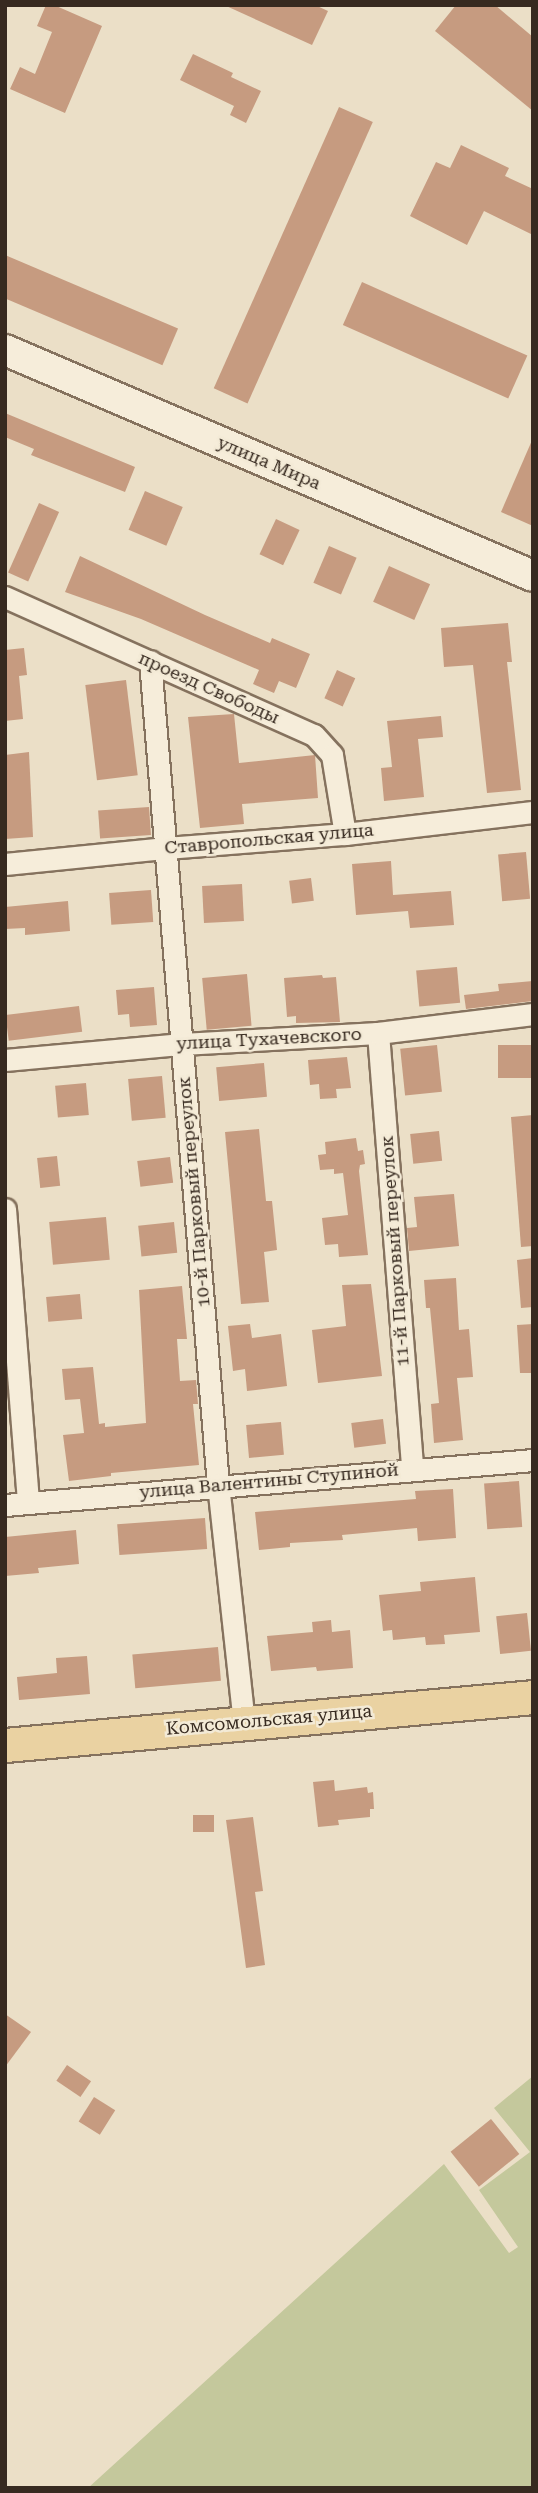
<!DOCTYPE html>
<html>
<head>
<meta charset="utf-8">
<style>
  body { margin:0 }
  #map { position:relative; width:538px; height:2493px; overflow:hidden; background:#ebdfc7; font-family:"Roboto Serif",serif }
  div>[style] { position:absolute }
  .green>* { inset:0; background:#c4c89c }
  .building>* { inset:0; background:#c69b80; transform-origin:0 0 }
  .roads { filter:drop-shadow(2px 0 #85725e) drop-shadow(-2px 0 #85725e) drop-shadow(0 2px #85725e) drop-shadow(0 -2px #85725e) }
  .minor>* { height:21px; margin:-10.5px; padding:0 10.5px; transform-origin:10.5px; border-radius:10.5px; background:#f6edda }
  .secondary>* { height:30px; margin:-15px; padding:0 15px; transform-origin:15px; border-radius:15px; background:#f6edda }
  .primary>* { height:33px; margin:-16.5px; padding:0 16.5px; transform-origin:16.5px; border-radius:16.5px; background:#ead2a2 }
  span { translate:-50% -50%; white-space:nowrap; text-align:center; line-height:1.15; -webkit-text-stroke:5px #f3ead6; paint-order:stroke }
  .street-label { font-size:18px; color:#372a20 }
  .frame { position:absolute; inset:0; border:7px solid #372a20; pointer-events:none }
</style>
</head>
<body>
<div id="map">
  <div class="green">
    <div style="clip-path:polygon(533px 2076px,533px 2488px,88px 2488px,444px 2164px,509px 2253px,518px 2247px,479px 2190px,530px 2152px,494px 2108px)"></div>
  </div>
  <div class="building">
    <div style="clip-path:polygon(46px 5px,54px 5px,102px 26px,65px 113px,10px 89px,20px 67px,35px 74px,52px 32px,37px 26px)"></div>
    <div style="clip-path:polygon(224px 5px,315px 5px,328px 11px,312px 45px)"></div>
    <div style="clip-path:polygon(456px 5px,495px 5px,533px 37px,533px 111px,435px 31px)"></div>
    <div style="clip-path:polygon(193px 54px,233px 73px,231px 77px,261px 91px,246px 123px,230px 115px,234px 106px,180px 80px)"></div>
    <div style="left:339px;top:107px;width:37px;height:308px;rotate:24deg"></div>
    <div style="clip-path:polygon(461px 145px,509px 168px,505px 176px,533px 189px,533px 235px,484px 211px,467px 245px,410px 216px,436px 162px,450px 168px)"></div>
    <div style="left:5px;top:255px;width:188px;height:40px;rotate:23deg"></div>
    <div style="left:362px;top:282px;width:181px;height:47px;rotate:24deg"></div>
    <div style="clip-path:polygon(5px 413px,135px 467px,125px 492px,31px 455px,34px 449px,5px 437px)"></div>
    <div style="clip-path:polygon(533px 438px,533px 526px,501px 512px)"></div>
    <div style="left:145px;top:491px;width:41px;height:42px;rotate:23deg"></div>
    <div style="left:39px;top:503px;width:22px;height:76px;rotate:24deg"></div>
    <div style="left:276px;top:519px;width:26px;height:39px;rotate:25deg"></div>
    <div style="left:329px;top:546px;width:30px;height:40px;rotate:23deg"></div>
    <div style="clip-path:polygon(80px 556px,205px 615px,270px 643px,272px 638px,310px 654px,296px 688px,279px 681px,274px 693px,253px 684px,259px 670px,141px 619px,65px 592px)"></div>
    <div style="left:389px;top:566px;width:45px;height:39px;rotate:24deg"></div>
    <div style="clip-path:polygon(508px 623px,512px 662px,507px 662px,521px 790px,487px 793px,473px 665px,444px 667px,441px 628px)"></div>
    <div style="clip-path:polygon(24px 648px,27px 675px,19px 676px,23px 719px,5px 721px,5px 650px)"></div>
    <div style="left:337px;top:670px;width:20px;height:31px;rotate:24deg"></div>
    <div style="left:126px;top:680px;width:96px;height:41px;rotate:83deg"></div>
    <div style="clip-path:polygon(234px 714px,239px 763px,315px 755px,318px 798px,242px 804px,244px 824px,200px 828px,188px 717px)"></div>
    <div style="clip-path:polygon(441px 716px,443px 737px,418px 739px,424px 797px,384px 801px,381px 768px,392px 767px,387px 721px)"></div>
    <div style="clip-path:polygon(29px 752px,33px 837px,5px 839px,5px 755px)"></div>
    <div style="left:149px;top:807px;width:28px;height:51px;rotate:86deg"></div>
    <div style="left:526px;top:852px;width:47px;height:28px;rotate:85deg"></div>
    <div style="clip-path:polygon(391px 861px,393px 895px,451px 891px,454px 925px,410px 928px,408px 911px,356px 915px,352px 864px)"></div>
    <div style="left:311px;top:878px;width:23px;height:22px;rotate:83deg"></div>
    <div style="left:242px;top:884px;width:37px;height:40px;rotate:87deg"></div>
    <div style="left:151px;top:890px;width:32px;height:42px;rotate:86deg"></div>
    <div style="clip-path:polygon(68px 901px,70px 931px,25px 935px,25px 928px,5px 929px,5px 907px)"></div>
    <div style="left:457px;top:967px;width:36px;height:41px;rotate:85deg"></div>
    <div style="left:247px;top:974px;width:52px;height:45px;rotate:85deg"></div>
    <div style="clip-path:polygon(322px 975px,323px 978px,336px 977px,340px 1022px,296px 1023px,296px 1016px,287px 1017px,284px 978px)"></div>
    <div style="clip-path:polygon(533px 981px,533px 1001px,466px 1009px,464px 995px,499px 991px,498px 984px)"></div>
    <div style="clip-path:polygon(154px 987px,157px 1025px,130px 1027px,129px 1014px,118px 1015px,116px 990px)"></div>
    <div style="left:79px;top:1006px;width:26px;height:74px;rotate:83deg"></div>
    <div style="left:437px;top:1045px;width:47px;height:37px;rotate:84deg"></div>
    <div style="left:533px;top:1045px;width:33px;height:35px;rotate:90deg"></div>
    <div style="clip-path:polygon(347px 1057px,351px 1088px,336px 1089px,337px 1098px,320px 1099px,319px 1084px,310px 1085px,308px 1060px)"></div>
    <div style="left:264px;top:1063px;width:34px;height:48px;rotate:85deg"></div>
    <div style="left:162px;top:1076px;width:42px;height:34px;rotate:85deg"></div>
    <div style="left:86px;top:1083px;width:32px;height:31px;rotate:85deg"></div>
    <div style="clip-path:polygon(533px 1115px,533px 1246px,521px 1247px,511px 1117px)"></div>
    <div style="clip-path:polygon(259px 1129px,266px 1201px,272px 1201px,277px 1250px,264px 1252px,269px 1302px,241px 1304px,225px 1132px)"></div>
    <div style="left:439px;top:1131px;width:30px;height:29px;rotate:84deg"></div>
    <div style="clip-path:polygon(356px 1138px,358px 1151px,363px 1150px,365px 1164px,360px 1165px,359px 1171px,368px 1255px,339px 1257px,338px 1244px,325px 1245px,322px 1218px,348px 1215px,343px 1173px,334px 1174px,334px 1169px,320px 1170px,318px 1155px,326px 1154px,325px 1142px)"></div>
    <div style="left:57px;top:1156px;width:30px;height:20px;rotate:84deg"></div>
    <div style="left:170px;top:1157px;width:26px;height:33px;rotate:83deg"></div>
    <div style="clip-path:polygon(454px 1194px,459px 1246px,409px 1251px,407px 1228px,417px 1227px,414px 1197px)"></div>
    <div style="left:106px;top:1217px;width:43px;height:57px;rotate:85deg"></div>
    <div style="left:174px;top:1222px;width:31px;height:36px;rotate:84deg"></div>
    <div style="clip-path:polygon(533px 1258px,533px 1307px,521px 1308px,517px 1260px)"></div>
    <div style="clip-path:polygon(456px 1278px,459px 1330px,469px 1329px,473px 1377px,457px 1378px,463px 1440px,434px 1443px,431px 1404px,439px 1403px,430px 1308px,426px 1308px,424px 1280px)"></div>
    <div style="clip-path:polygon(371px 1284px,382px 1376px,318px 1383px,312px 1330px,346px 1326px,342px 1285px)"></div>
    <div style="clip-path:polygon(182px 1286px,187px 1339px,177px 1339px,180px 1381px,196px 1380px,198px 1404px,193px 1404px,199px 1465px,111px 1473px,111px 1476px,69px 1481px,63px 1435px,84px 1433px,80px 1399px,65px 1400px,62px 1369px,93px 1367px,99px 1424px,105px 1423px,105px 1427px,146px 1423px,139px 1290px)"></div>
    <div style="left:80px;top:1294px;width:25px;height:34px;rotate:85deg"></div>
    <div style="clip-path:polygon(250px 1324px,252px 1338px,281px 1334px,287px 1386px,247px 1391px,245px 1369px,233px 1371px,228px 1326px)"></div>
    <div style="clip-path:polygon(533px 1324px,533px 1373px,520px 1373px,517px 1325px)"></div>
    <div style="left:383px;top:1419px;width:25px;height:32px;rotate:83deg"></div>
    <div style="left:281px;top:1422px;width:33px;height:35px;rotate:85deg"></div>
    <div style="left:519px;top:1481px;width:46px;height:35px;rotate:86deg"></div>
    <div style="clip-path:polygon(453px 1489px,456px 1538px,418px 1541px,417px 1528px,342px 1535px,343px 1540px,290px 1543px,290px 1547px,259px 1550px,255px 1512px,416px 1499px,415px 1491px)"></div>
    <div style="left:205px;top:1518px;width:31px;height:88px;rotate:86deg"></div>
    <div style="clip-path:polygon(76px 1530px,79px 1564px,38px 1568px,39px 1573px,5px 1576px,5px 1537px)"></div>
    <div style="clip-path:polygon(475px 1577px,480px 1632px,444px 1635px,445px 1644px,426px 1645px,425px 1637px,393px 1640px,392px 1630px,383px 1631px,379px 1595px,421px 1591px,420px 1582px)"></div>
    <div style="left:527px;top:1613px;width:38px;height:31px;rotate:84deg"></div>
    <div style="clip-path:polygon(331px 1620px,332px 1632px,350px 1630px,353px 1668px,317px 1671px,316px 1667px,271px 1671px,267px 1636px,313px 1632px,312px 1622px)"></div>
    <div style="left:218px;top:1647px;width:34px;height:86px;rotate:85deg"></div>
    <div style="clip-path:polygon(87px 1656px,90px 1694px,19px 1700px,17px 1677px,57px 1673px,56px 1658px)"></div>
    <div style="clip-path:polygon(334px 1780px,335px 1791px,367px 1787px,368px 1793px,373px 1792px,374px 1809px,370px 1809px,370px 1817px,338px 1820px,339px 1825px,318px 1827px,313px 1782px)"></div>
    <div style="left:193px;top:1815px;width:21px;height:17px"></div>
    <div style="clip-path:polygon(253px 1817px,263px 1891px,255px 1892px,265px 1965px,246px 1968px,226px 1820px)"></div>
    <div style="clip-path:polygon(5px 2014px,31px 2032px,5px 2067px)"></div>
    <div style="left:67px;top:2065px;width:29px;height:19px;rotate:34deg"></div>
    <div style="left:94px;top:2097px;width:25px;height:29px;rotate:32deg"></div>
    <div style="left:491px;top:2119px;width:45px;height:52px;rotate:51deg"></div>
  </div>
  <div class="roads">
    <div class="minor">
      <div style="left:5px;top:597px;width:338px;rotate:24.1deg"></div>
      <div style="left:314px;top:735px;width:27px;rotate:48deg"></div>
      <div style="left:332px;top:755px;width:80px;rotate:80.7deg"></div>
      <div style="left:150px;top:661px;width:826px;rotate:85.28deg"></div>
      <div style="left:218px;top:1484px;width:239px;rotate:83.8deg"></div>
      <div style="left:5px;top:864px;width:162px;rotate:-5.7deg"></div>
      <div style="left:166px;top:848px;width:180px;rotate:-4.5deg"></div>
      <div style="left:345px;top:834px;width:189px;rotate:-6.7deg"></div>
      <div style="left:378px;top:1033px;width:437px;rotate:85.5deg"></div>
      <div style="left:5px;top:1060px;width:178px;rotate:-5.2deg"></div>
      <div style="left:182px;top:1044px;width:196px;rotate:-3.2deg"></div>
      <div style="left:378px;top:1033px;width:156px;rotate:-7deg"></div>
      <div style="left:5px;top:1209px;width:294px;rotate:85.5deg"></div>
      <div style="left:5px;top:1505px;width:530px;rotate:-4.87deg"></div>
    </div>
    <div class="secondary">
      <div style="left:5px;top:350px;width:574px;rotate:23.17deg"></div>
    </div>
    <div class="primary">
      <div style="left:5px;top:1745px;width:530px;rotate:-5.19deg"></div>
    </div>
  </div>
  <div class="street-label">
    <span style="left:269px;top:463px;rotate:23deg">улица Мира</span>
    <span style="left:209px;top:688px;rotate:24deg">проезд Свободы</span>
    <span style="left:269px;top:839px;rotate:-5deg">Ставропольская улица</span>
    <span style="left:269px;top:1039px;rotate:-3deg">улица Тухачевского</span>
    <span style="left:194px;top:1192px;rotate:-95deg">10-й Парковый переулок</span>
    <span style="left:395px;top:1251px;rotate:-94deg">11-й Парковый переулок</span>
    <span style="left:269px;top:1481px;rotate:-5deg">улица Валентины Ступиной</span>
    <span style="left:269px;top:1720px;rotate:-5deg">Комсомольская улица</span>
  </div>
  <div class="frame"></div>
</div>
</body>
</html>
